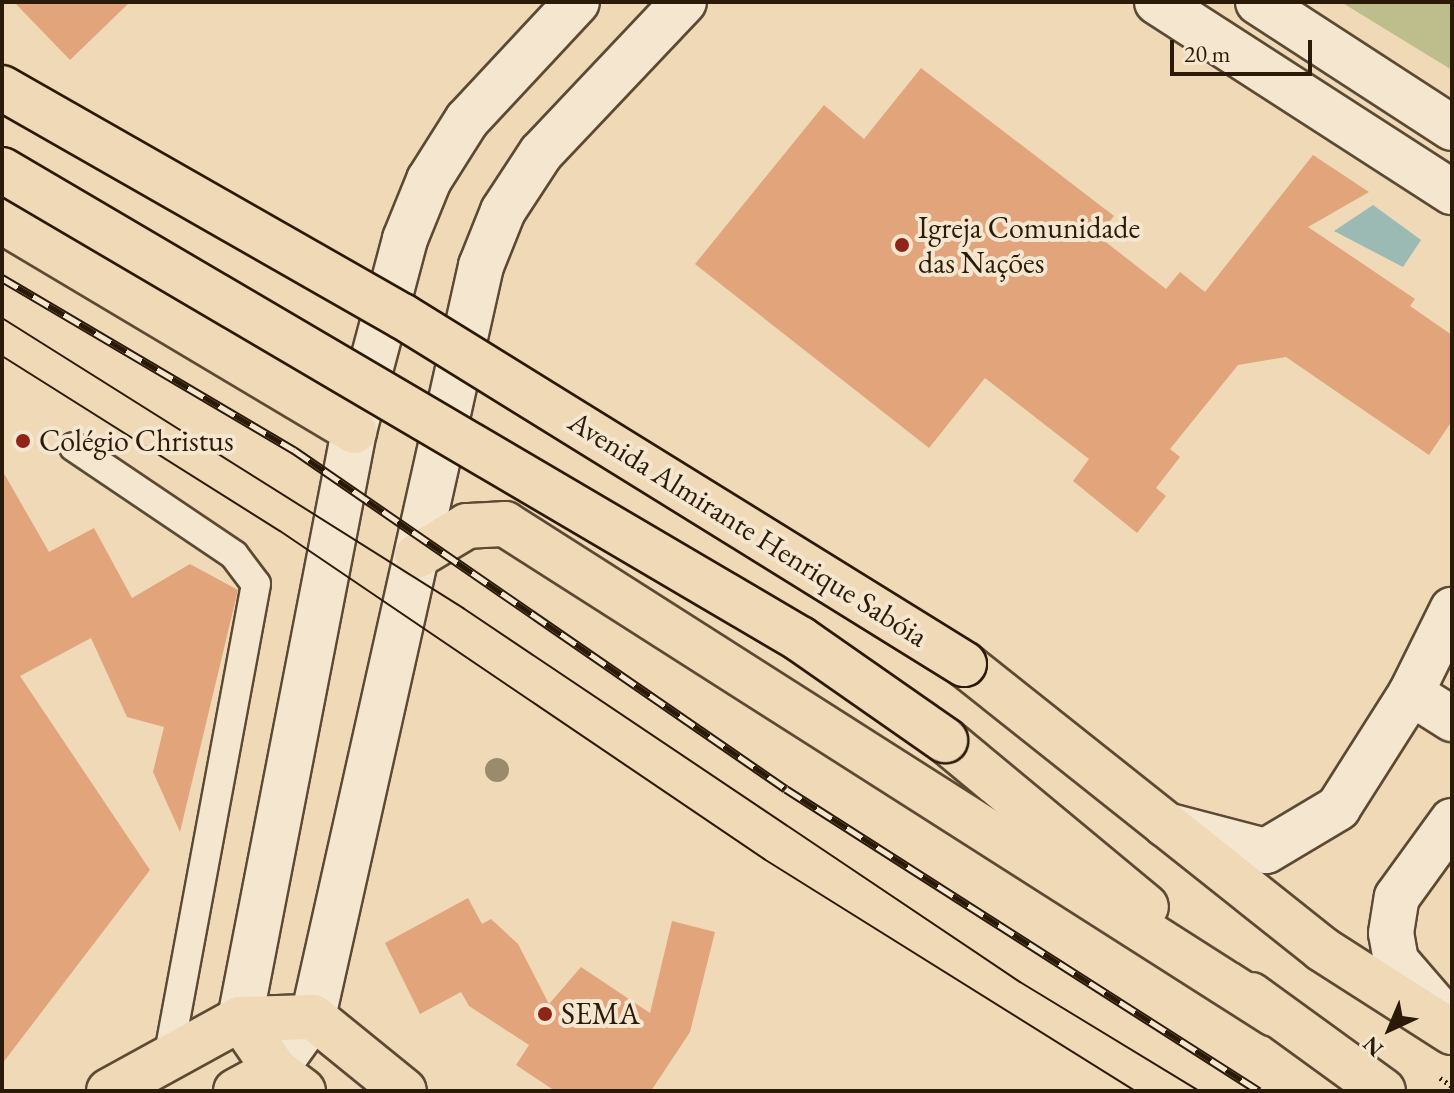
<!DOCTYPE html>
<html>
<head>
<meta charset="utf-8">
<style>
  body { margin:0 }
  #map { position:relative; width:1454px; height:1093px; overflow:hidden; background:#efd9b7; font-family:"EB Garamond",serif }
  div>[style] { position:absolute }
  .green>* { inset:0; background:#bebe8c }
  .water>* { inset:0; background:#9abab3 }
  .building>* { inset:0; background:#e2a47b }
  .path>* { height:5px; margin-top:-2.5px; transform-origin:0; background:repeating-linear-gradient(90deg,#2b1a08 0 2px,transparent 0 6px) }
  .roads { filter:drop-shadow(2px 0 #5c4a34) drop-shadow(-2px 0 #5c4a34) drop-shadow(0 2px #5c4a34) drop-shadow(0 -2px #5c4a34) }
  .service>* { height:28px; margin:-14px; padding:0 14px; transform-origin:14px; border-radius:14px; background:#f5e6d0 }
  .minor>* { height:44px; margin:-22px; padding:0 22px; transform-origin:22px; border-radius:22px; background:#f5e6d0 }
  .tertiary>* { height:44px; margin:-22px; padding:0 22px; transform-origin:22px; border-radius:22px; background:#f5e6d0 }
  .primary>* { height:44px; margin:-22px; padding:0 22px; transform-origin:22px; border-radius:22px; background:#efd9b7 }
  .trunk>* { height:44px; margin:-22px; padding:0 22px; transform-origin:22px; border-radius:22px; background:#efd9b7 }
  .tram>* { height:2px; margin:-1px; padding:0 1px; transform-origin:1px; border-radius:1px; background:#2b1a08 }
  .rail>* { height:9px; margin-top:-4.5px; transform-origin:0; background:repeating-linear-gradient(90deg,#f5e6d0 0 18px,#2b1a08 0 36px); box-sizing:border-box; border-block:2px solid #2b1a08 }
  .bridges { filter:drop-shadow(2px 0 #2b1a08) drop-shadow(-2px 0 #2b1a08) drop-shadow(0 2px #2b1a08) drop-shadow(0 -2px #2b1a08) }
  .trunk-bridge>* { height:44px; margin:-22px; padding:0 22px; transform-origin:22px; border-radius:22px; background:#efd9b7 }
  .trees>* { width:24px; height:24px; margin:-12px; border-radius:50%; background:#9b8b6d }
  .dots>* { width:22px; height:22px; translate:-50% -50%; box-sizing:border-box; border:4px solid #f5e6d0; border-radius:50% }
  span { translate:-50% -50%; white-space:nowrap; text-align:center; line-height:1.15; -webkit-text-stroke:8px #f5e6d0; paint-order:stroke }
  .poi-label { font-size:30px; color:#2b1a08 }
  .left { translate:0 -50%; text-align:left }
  .street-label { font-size:30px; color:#2b1a08 }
  .frame { position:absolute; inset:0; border:4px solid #2b1a08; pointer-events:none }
  .north { position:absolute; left:1350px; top:989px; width:80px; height:80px; -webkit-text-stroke:6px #f5e6d0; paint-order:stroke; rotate:224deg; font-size:22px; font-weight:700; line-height:32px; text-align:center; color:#2b1a08 }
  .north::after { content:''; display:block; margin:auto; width:28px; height:36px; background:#2b1a08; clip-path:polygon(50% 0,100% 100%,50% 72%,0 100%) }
  .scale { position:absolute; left:1170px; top:40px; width:142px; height:36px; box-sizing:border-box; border:4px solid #2b1a08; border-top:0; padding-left:10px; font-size:24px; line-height:28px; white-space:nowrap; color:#2b1a08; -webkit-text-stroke:6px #f5e6d0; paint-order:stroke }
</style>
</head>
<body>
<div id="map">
  <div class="green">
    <div style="clip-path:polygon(1341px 2px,1452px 2px,1452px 70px)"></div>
  </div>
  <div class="water">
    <div style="clip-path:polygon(1373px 205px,1421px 240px,1403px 267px,1334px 231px)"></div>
  </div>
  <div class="building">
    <div style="clip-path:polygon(14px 2px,130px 2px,70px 60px)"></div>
    <div style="clip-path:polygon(921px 68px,1114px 216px,1098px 236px,1166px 289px,1180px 272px,1205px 292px,1313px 155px,1369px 192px,1308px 227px,1415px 299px,1410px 306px,1452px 335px,1452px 421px,1429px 455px,1286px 357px,1238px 365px,1170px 449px,1180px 457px,1156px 488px,1166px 496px,1137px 533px,1073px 481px,1089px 459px,985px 378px,929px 448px,695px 264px,824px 105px,864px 139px)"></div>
    <div style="clip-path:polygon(2px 470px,49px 552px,94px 528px,132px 598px,190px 564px,238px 590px,180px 832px,153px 772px,164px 727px,127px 717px,91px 638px,20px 676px,150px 870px,2px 1064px)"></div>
    <div style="clip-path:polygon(468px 898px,482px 924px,491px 919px,518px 944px,549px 1004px,581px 967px,650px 1013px,672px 921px,715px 932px,690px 1032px,651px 1091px,555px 1091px,516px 1065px,529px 1045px,469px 1006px,461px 992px,420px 1014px,385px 943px)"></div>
  </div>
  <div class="path">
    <div style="left:1440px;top:1078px;width:14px;rotate:34deg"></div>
  </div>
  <div class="roads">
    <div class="service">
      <div style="left:74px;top:447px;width:193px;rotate:34deg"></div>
      <div style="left:234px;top:555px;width:36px;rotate:53deg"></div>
      <div style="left:256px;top:584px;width:483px;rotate:100.5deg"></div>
    </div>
    <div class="minor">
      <div style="left:1157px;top:2px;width:351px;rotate:32.8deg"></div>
      <div style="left:1258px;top:2px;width:231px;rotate:33deg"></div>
      <div style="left:1411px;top:693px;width:49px;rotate:32.4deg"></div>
      <div style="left:1166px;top:825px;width:103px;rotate:14.6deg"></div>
      <div style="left:1266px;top:851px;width:84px;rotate:-30.8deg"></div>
      <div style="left:1338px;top:808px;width:136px;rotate:-57.6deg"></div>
      <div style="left:1411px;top:693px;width:93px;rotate:-63.7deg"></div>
      <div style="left:1447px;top:1020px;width:78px;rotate:-130.8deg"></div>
      <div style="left:1396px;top:961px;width:28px;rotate:-100deg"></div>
      <div style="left:1391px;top:933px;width:36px;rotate:-81deg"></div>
      <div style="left:1397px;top:897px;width:94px;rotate:-54.1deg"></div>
    </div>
    <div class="tertiary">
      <div style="left:240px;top:1019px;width:599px;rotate:-79.03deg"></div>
      <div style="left:354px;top:431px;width:199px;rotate:-75.1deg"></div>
      <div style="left:405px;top:239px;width:64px;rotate:-67.9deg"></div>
      <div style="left:429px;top:180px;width:71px;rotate:-57.7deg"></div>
      <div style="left:467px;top:120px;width:161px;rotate:-47deg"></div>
      <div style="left:275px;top:1070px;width:65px;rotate:-54.4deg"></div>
      <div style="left:313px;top:1017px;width:770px;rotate:-77.39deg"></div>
      <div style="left:481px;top:266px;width:59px;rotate:-68.2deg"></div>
      <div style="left:503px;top:211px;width:69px;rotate:-56.8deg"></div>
      <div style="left:541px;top:153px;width:208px;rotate:-46.6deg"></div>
    </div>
    <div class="primary">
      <div style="left:240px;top:1019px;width:62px;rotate:55.5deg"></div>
      <div style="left:275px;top:1070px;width:35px;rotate:37deg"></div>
      <div style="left:109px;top:1091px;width:149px;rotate:-28.8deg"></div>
      <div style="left:240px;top:1019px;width:73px;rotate:-1.6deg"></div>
      <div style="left:313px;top:1017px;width:117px;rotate:39.1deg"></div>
      <div style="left:236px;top:1091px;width:44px;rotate:-28.3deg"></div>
    </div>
    <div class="trunk">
      <div style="left:2px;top:221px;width:410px;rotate:30.8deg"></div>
      <div style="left:417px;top:556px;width:58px;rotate:-31deg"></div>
      <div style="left:467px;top:526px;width:38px;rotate:-3deg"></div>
      <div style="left:505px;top:524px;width:912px;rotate:32.5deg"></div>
      <div style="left:964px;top:664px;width:458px;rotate:38.5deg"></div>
      <div style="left:1322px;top:949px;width:154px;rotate:32.6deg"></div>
      <div style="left:945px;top:740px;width:261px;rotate:39.7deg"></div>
      <div style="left:1251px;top:995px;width:163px;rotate:36deg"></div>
    </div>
  </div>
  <div class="tram">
    <div style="left:2px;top:318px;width:545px;rotate:32.17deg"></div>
    <div style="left:463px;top:608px;width:671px;rotate:33.88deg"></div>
    <div style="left:1020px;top:982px;width:210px;rotate:31.3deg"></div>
    <div style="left:2px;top:356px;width:328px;rotate:32.2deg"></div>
    <div style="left:280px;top:531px;width:585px;rotate:34.12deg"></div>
    <div style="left:764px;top:859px;width:438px;rotate:32deg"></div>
  </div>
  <div class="rail">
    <div style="left:2px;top:278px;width:339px;rotate:30.5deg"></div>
    <div style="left:294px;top:450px;width:597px;rotate:34.57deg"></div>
    <div style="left:786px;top:789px;width:561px;rotate:32.56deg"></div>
  </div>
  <div class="bridges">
    <div class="trunk-bridge">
      <div style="left:2px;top:88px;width:460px;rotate:29.7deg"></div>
      <div style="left:402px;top:316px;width:661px;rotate:31.77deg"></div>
      <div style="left:2px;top:170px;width:926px;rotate:30.44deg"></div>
      <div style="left:800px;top:639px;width:177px;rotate:34.9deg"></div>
    </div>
  </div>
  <div class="trees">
    <div style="left:497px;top:770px"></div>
  </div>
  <div class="dots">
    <div style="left:902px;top:245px;background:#8f2418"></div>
    <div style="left:23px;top:441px;background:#8f2418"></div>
    <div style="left:545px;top:1014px;background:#8f2418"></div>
  </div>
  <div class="poi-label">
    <span class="left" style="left:918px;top:245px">Igreja Comunidade<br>das Nações</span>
    <span class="left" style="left:39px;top:441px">Colégio Christus</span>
    <span class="left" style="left:561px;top:1014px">SEMA</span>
  </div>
  <div class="street-label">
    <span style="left:748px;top:529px;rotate:32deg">Avenida Almirante Henrique Sabóia</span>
  </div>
  <div class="frame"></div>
  <div class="north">N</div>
  <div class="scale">20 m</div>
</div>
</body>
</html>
